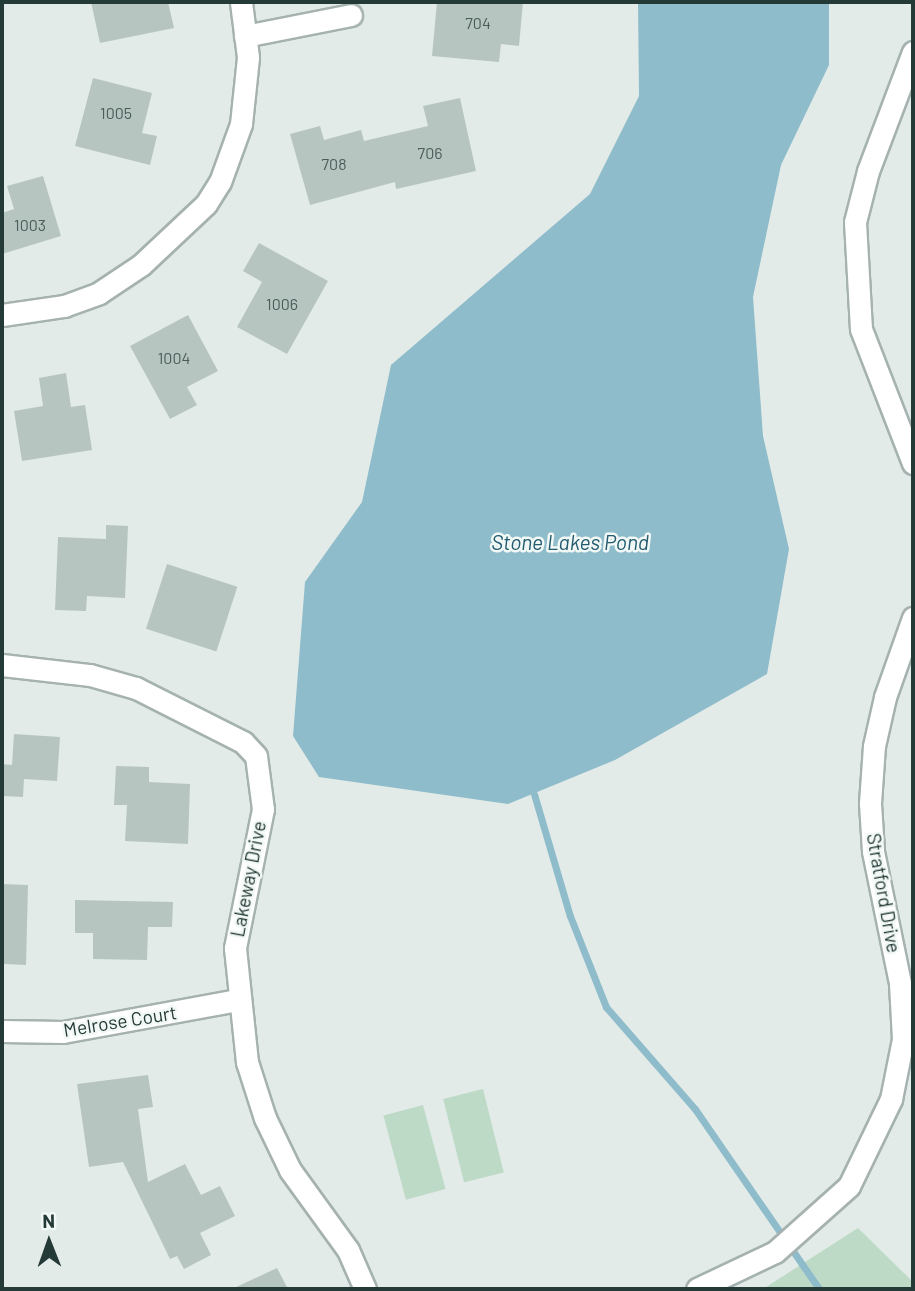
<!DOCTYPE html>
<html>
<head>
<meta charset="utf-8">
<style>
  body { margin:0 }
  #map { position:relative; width:915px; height:1291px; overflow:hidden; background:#e2ebe8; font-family:Barlow,sans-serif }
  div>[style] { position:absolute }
  .green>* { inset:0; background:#bddac7; transform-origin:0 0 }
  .water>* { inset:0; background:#8fbccb }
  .stream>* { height:7px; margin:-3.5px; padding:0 3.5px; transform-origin:3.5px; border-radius:3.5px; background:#8fbccb }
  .building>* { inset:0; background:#b7c5c1; transform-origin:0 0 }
  .roads { filter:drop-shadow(2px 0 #a5b2af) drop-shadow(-2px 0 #a5b2af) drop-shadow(0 2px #a5b2af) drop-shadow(0 -2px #a5b2af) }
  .street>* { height:21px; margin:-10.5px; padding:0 10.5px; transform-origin:10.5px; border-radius:10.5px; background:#fff }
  span { translate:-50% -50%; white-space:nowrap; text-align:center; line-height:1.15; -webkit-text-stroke:5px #f2f8f5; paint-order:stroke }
  .number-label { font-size:16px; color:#495d59 }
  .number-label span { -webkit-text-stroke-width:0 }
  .street-label { font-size:19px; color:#243a36 }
  .water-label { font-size:21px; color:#235c70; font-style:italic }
  .frame { position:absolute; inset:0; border:4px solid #243a36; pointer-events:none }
  .north { position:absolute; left:14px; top:1207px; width:70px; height:70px; -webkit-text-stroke:5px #f2f8f5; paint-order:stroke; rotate:359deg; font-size:19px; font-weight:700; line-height:28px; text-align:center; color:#243a36 }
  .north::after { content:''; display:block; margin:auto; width:24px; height:32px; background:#243a36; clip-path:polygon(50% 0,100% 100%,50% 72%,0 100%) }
</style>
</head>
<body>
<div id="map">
  <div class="green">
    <div style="left:483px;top:1089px;width:86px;height:41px;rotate:76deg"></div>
    <div style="left:423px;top:1105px;width:87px;height:41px;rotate:75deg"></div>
    <div style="clip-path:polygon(858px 1228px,913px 1282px,913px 1289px,763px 1289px)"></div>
  </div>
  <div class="water">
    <div style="clip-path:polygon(638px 2px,829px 2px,829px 65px,781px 165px,753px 297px,763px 436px,789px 549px,767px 674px,615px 760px,508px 804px,319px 777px,293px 736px,305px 582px,362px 502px,391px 365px,590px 194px,639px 96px)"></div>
  </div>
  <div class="stream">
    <div style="left:534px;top:794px;width:127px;rotate:73.6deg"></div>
    <div style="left:570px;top:916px;width:98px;rotate:68.4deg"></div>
    <div style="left:606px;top:1007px;width:135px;rotate:48.9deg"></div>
    <div style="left:695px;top:1109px;width:219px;rotate:55.4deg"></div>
  </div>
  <div class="building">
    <div style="clip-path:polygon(91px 2px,168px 2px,174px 28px,100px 43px)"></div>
    <div style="clip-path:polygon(437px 2px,523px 2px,519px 46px,501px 44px,499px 62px,432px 56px)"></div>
    <div style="clip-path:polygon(93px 78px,152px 93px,142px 133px,157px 136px,150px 165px,75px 146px)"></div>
    <div style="clip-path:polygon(460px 98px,476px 171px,396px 189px,395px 182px,310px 205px,290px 134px,320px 126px,324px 140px,361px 130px,364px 141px,428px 126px,423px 106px)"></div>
    <div style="clip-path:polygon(43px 176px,61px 236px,2px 254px,2px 213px,14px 209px,7px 186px)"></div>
    <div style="clip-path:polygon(259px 243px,328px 281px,287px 354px,237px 327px,262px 282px,243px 271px)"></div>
    <div style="clip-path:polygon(188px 315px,218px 371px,187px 387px,197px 405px,170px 419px,130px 346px)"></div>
    <div style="clip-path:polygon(66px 373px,71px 407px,85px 405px,92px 450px,22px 461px,14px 411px,43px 406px,39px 378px)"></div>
    <div style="clip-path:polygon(106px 525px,128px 526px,125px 598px,87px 596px,86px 611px,55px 610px,58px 537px,106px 539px)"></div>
    <div style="left:167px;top:564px;width:74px;height:68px;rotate:18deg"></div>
    <div style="clip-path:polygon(14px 734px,60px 737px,57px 781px,24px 779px,23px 797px,2px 796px,2px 764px,12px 765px)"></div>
    <div style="clip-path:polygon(116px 766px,149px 767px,149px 782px,190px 784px,188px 844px,125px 841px,127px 805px,114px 805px)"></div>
    <div style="clip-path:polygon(2px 884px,28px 885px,26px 965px,4px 964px)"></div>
    <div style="clip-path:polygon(75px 900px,173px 902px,172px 927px,148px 927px,147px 960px,93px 959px,93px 933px,75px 933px)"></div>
    <div style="clip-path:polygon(148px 1075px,153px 1107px,138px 1109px,148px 1182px,185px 1164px,201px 1195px,220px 1186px,235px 1216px,200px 1233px,211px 1255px,184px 1269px,177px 1256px,170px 1259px,123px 1162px,89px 1167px,77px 1084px)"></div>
    <div style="clip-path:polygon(277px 1268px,288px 1289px,232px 1289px)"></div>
  </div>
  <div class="roads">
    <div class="street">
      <div style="left:245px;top:36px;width:108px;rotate:-11.2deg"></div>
      <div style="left:913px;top:52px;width:127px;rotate:110.7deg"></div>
      <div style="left:868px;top:171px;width:53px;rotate:104.3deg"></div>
      <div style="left:855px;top:222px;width:107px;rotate:86.8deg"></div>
      <div style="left:861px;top:329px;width:144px;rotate:68.8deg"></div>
      <div style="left:2px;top:315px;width:63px;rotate:-8.3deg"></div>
      <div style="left:64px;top:306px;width:37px;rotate:-20deg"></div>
      <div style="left:99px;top:293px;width:50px;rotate:-33.7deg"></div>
      <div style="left:141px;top:265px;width:89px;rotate:-43.2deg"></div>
      <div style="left:206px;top:204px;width:26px;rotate:-58deg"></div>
      <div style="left:220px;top:182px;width:62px;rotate:-70.1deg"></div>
      <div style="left:241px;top:124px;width:67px;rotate:-84deg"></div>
      <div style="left:248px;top:57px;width:55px;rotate:-97.3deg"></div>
      <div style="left:2px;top:665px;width:89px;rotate:6.5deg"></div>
      <div style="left:90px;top:675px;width:48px;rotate:15.8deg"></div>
      <div style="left:136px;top:688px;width:120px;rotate:26.8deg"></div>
      <div style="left:243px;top:742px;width:19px;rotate:47deg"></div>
      <div style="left:256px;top:756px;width:53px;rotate:82.5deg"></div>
      <div style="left:263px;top:809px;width:142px;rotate:101.4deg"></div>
      <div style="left:235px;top:948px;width:115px;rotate:84deg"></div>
      <div style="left:247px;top:1062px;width:59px;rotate:72.2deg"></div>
      <div style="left:265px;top:1118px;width:58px;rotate:64.3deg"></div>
      <div style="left:290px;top:1170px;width:99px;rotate:54.1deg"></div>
      <div style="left:348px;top:1250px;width:43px;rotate:66.4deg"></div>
      <div style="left:2px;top:1031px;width:61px;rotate:0.9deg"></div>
      <div style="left:63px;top:1032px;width:178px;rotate:-10.4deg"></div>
      <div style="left:697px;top:1289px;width:86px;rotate:-25.4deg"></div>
      <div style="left:775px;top:1252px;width:99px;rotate:-41.7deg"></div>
      <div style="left:849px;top:1186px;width:97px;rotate:-64.2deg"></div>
      <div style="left:891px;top:1099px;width:61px;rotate:-78.7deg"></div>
      <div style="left:903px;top:1039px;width:56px;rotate:-93.1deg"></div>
      <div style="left:900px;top:983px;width:135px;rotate:-101.6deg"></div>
      <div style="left:873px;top:851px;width:48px;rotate:-93.6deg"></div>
      <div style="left:870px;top:803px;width:57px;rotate:-86deg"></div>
      <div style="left:874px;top:746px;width:50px;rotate:-77.3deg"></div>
      <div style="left:885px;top:697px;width:84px;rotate:-70.5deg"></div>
    </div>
  </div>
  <div class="number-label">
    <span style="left:478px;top:23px">704</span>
    <span style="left:116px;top:113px">1005</span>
    <span style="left:430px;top:153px">706</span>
    <span style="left:334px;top:164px">708</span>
    <span style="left:30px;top:225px">1003</span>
    <span style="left:282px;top:304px">1006</span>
    <span style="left:174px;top:358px">1004</span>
  </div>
  <div class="street-label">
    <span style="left:248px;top:879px;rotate:-79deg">Lakeway Drive</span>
    <span style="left:884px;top:893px;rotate:80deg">Stratford Drive</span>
    <span style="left:120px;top:1021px;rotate:-9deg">Melrose Court</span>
  </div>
  <div class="water-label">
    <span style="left:570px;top:542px">Stone Lakes Pond</span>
  </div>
  <div class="frame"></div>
  <div class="north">N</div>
</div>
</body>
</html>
